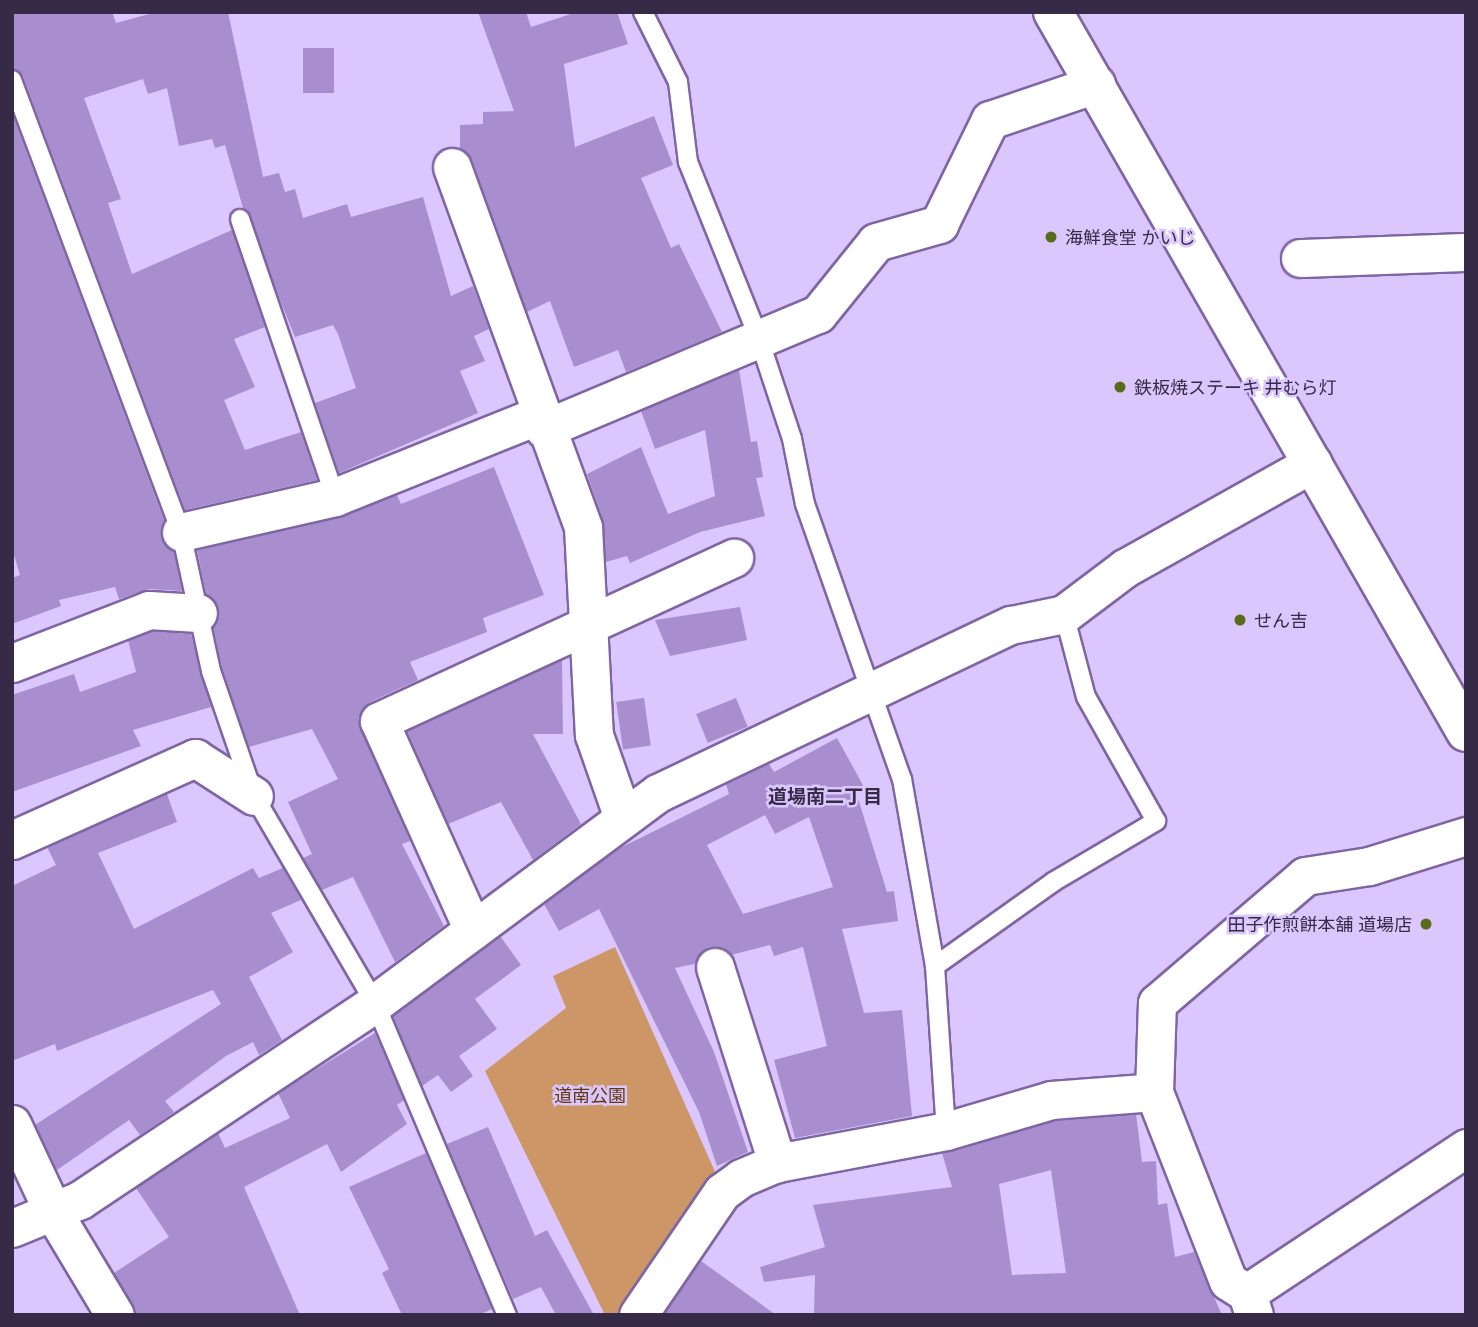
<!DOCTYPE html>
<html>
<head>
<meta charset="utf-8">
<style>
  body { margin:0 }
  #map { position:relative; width:1478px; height:1327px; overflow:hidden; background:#dbc6fd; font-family:Lato,"Noto Sans JP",sans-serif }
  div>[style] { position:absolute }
  .green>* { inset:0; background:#cc9666 }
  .building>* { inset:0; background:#a88ecf; transform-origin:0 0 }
  .roads { filter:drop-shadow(2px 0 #7f65a3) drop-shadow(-2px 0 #7f65a3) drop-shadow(0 2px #7f65a3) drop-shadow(0 -2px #7f65a3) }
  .service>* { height:18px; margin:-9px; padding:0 9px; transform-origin:9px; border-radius:9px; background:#fff }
  .minor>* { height:37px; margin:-18.5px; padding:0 18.5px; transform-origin:18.5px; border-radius:18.5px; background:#fff }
  .tertiary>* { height:38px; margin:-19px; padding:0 19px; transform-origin:19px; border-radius:19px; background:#fff }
  .dots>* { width:19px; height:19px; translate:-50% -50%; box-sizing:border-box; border:4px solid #dbc6fd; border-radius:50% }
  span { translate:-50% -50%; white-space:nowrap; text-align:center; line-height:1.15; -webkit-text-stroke:5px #dbc6fd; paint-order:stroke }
  .poi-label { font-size:18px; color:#362b46 }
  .left { translate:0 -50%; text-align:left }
  .right { translate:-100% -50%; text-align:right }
  .park-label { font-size:18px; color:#61380a }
  .neighbourhood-label { font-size:19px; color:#362b46; font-weight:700 }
  .frame { position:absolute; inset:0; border:14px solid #362b46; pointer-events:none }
</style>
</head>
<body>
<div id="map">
  <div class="green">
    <div style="clip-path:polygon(615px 947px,720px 1183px,631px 1315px,605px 1315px,485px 1071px,566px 1008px,553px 976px)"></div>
  </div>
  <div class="building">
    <div style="clip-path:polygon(12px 12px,112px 12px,116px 23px,157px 12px,228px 12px,263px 177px,279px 173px,285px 192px,295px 189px,303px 218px,347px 204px,351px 217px,423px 197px,451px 296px,473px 286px,489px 329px,474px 336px,485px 361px,460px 371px,478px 413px,339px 473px,315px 403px,356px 388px,338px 334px,333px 325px,295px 337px,243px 208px,225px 145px,215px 148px,212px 139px,179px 146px,167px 88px,148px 94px,143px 79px,84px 98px,121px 199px,108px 203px,132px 274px,232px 230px,265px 327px,234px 339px,255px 387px,224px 400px,245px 450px,301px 432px,317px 480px,185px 510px,23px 76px,12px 69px)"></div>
    <div style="clip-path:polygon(478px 12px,526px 12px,531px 27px,577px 12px,617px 12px,628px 44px,564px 64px,575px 147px,654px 116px,673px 165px,641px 178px,671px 248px,679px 244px,722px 332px,626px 372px,618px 350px,574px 367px,550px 301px,527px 312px,472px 160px,460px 148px,460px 125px,483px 124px,483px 112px,514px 111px)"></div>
    <div style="left:303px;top:48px;width:31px;height:45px"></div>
    <div style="clip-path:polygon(12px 113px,164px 520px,161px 537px,174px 551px,182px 591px,150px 589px,119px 599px,115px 587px,59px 600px,61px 606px,12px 624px,12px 578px,20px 575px,12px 548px)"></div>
    <div style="clip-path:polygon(739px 370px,751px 442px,757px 441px,763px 477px,756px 478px,765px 516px,700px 532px,630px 563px,627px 556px,606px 562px,603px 520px,587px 474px,641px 447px,668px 514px,715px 496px,705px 430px,655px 449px,641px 411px)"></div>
    <div style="clip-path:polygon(494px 467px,544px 595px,483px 618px,487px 632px,410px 662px,418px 680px,370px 702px,358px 718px,410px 841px,402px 844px,444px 926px,395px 962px,353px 877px,322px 890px,303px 858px,312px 854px,288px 802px,338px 779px,312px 729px,249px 747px,222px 668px,213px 627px,217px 604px,206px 594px,197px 550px,340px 517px,397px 495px,401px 504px)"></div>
    <div style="clip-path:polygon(740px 607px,747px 640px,670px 656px,655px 620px)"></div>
    <div style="clip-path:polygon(152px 631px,191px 634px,211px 707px,133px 730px,141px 746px,12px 792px,12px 695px,74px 674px,80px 692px,136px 672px,128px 640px)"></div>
    <div style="clip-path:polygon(562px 660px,563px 734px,533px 734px,581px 824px,533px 860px,501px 802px,448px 824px,407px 731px)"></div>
    <div style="left:644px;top:698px;width:48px;height:28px;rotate:82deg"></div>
    <div style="left:736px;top:698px;width:31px;height:43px;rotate:68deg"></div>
    <div style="clip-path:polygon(evenodd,837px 738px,864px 787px,856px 792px,887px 892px,894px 891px,898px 921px,842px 929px,864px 1013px,902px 1010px,912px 1116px,795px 1138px,774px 1060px,827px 1046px,803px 947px,774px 956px,770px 945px,731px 955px,709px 947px,694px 964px,675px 968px,714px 1052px,748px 1152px,717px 1166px,699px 1112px,599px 909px,559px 931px,544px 904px,616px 850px,729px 794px,726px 784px,769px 764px,774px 772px,837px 738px,765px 815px,775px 834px,809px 817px,833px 887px,743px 914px,707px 845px,765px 815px)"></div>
    <div style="clip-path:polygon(167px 794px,177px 822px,98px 853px,134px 929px,253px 868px,259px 878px,283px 868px,301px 900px,271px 913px,293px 952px,249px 977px,282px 1040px,259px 1055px,253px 1042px,226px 1056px,165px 1101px,174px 1112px,140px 1135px,129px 1120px,57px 1170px,35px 1125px,221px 1004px,213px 990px,57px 1051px,55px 1044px,12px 1061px,12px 886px,56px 865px,47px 847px)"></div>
    <div style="clip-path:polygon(500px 936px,521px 965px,475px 999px,497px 1029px,459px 1056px,473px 1076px,451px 1092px,438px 1075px,422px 1086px,393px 1016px)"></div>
    <div style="clip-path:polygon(375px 1033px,404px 1100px,397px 1105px,407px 1124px,341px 1172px,327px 1144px,244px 1187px,300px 1315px,136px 1315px,114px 1273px,169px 1237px,136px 1188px,218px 1133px,225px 1148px,290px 1118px,278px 1093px)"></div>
    <div style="clip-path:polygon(evenodd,1136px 1114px,1142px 1162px,1156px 1161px,1158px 1205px,1167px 1203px,1175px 1257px,1194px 1252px,1222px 1315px,814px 1315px,815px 1275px,764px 1282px,760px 1267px,825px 1247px,813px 1205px,952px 1187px,942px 1153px,1055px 1121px,1136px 1114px,1051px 1170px,1066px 1273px,1012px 1275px,999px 1184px,1051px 1170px)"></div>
    <div style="clip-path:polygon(488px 1127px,535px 1236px,547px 1230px,594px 1315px,556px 1315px,541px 1287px,513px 1299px,447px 1144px)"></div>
    <div style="clip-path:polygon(426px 1153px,492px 1309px,479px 1315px,402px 1315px,382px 1273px,389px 1269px,349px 1187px)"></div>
    <div style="clip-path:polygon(701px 1261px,776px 1315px,664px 1314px)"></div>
  </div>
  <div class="roads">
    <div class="service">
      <div style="left:643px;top:12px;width:78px;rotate:63.4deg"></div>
      <div style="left:678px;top:82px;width:81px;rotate:82.9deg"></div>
      <div style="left:688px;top:162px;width:191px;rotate:68.1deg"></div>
      <div style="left:759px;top:339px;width:105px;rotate:71.7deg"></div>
      <div style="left:792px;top:439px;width:66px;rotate:78.7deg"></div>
      <div style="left:805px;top:504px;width:292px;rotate:70.6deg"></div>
      <div style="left:902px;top:779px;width:190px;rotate:80deg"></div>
      <div style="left:935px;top:966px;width:165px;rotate:86.2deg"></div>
      <div style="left:12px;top:80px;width:483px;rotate:69.5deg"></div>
      <div style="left:181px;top:532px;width:142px;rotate:77.8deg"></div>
      <div style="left:211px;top:671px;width:132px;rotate:71deg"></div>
      <div style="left:254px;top:796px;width:240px;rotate:59.7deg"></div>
      <div style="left:375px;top:1003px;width:339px;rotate:67.1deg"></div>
      <div style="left:240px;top:219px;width:294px;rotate:71.1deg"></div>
      <div style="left:935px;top:966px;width:145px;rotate:-35.4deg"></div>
      <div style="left:1053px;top:882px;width:120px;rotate:-30.6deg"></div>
      <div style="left:1156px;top:821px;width:142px;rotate:-119.4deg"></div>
      <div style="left:1086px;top:697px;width:86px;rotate:-104.8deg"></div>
    </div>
    <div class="minor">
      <div style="left:452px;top:167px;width:383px;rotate:70deg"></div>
      <div style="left:583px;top:527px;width:208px;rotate:87deg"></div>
      <div style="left:594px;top:735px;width:88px;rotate:70.7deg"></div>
      <div style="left:1300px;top:258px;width:166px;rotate:-2.1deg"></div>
      <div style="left:544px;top:429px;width:297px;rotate:-22.8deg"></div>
      <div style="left:818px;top:314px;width:92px;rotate:-51.1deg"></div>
      <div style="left:876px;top:242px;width:66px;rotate:-15.9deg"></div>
      <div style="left:939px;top:224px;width:116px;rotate:-63.9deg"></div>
      <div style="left:990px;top:120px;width:112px;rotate:-18.8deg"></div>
      <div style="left:181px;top:532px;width:158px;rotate:-12.8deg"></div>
      <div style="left:335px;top:497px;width:220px;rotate:-21.9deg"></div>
      <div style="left:12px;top:663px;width:147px;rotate:-21.1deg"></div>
      <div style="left:149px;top:610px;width:49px;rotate:3.5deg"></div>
      <div style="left:12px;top:840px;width:201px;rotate:-24.1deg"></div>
      <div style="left:195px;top:758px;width:70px;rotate:32.8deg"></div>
      <div style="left:473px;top:930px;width:229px;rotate:-114.2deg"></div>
      <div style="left:379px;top:721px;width:391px;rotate:-24.7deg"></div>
      <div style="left:715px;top:967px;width:206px;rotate:72.4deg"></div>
      <div style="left:12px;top:1124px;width:97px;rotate:65deg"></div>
      <div style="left:53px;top:1212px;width:120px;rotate:59deg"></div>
      <div style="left:12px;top:1228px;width:74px;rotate:-22.4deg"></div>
      <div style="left:80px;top:1200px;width:355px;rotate:-33.7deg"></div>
      <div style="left:375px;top:1003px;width:352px;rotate:-36.6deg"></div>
      <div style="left:658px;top:793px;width:391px;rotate:-25.5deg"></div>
      <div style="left:1011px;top:625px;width:54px;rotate:-11.7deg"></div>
      <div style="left:1064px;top:614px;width:76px;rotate:-37deg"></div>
      <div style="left:1125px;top:568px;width:215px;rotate:-29.2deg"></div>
      <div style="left:1247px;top:1293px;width:263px;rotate:-33.5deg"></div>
      <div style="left:638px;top:1315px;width:149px;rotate:-55.7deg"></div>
      <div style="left:722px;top:1192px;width:24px;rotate:-36deg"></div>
      <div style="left:741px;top:1178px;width:39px;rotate:-23deg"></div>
      <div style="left:777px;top:1163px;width:172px;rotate:-10.7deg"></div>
      <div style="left:946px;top:1131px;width:109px;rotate:-16.4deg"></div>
      <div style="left:1051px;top:1100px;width:103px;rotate:-4.4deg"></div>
      <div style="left:1254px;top:1315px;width:23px;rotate:-108deg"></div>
      <div style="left:1247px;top:1293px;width:22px;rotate:-148deg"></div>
      <div style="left:1228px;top:1281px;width:203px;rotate:-111.4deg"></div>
      <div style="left:1154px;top:1092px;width:89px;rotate:-88.1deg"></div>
      <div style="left:1157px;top:1003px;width:195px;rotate:-40.6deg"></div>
      <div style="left:1305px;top:876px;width:65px;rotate:-8.9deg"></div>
      <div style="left:1369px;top:866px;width:102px;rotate:-17.2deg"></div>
    </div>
    <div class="tertiary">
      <div style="left:1053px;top:12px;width:830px;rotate:60.16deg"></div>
    </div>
  </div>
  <div class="dots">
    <div style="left:1051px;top:237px;background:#586c1a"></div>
    <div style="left:1120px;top:387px;background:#586c1a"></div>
    <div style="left:1240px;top:620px;background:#586c1a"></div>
    <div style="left:1426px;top:924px;background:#586c1a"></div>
  </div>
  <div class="poi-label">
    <span class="left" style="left:1065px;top:237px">海鮮食堂 かいじ</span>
    <span class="left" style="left:1134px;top:387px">鉄板焼ステーキ 井むら灯</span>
    <span class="left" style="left:1254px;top:620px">せん吉</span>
    <span class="right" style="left:1412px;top:924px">田子作煎餅本舗 道場店</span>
  </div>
  <div class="park-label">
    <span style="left:590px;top:1095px">道南公園</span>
  </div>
  <div class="neighbourhood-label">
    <span style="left:825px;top:796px">道場南二丁目</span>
  </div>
  <div class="frame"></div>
</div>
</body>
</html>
